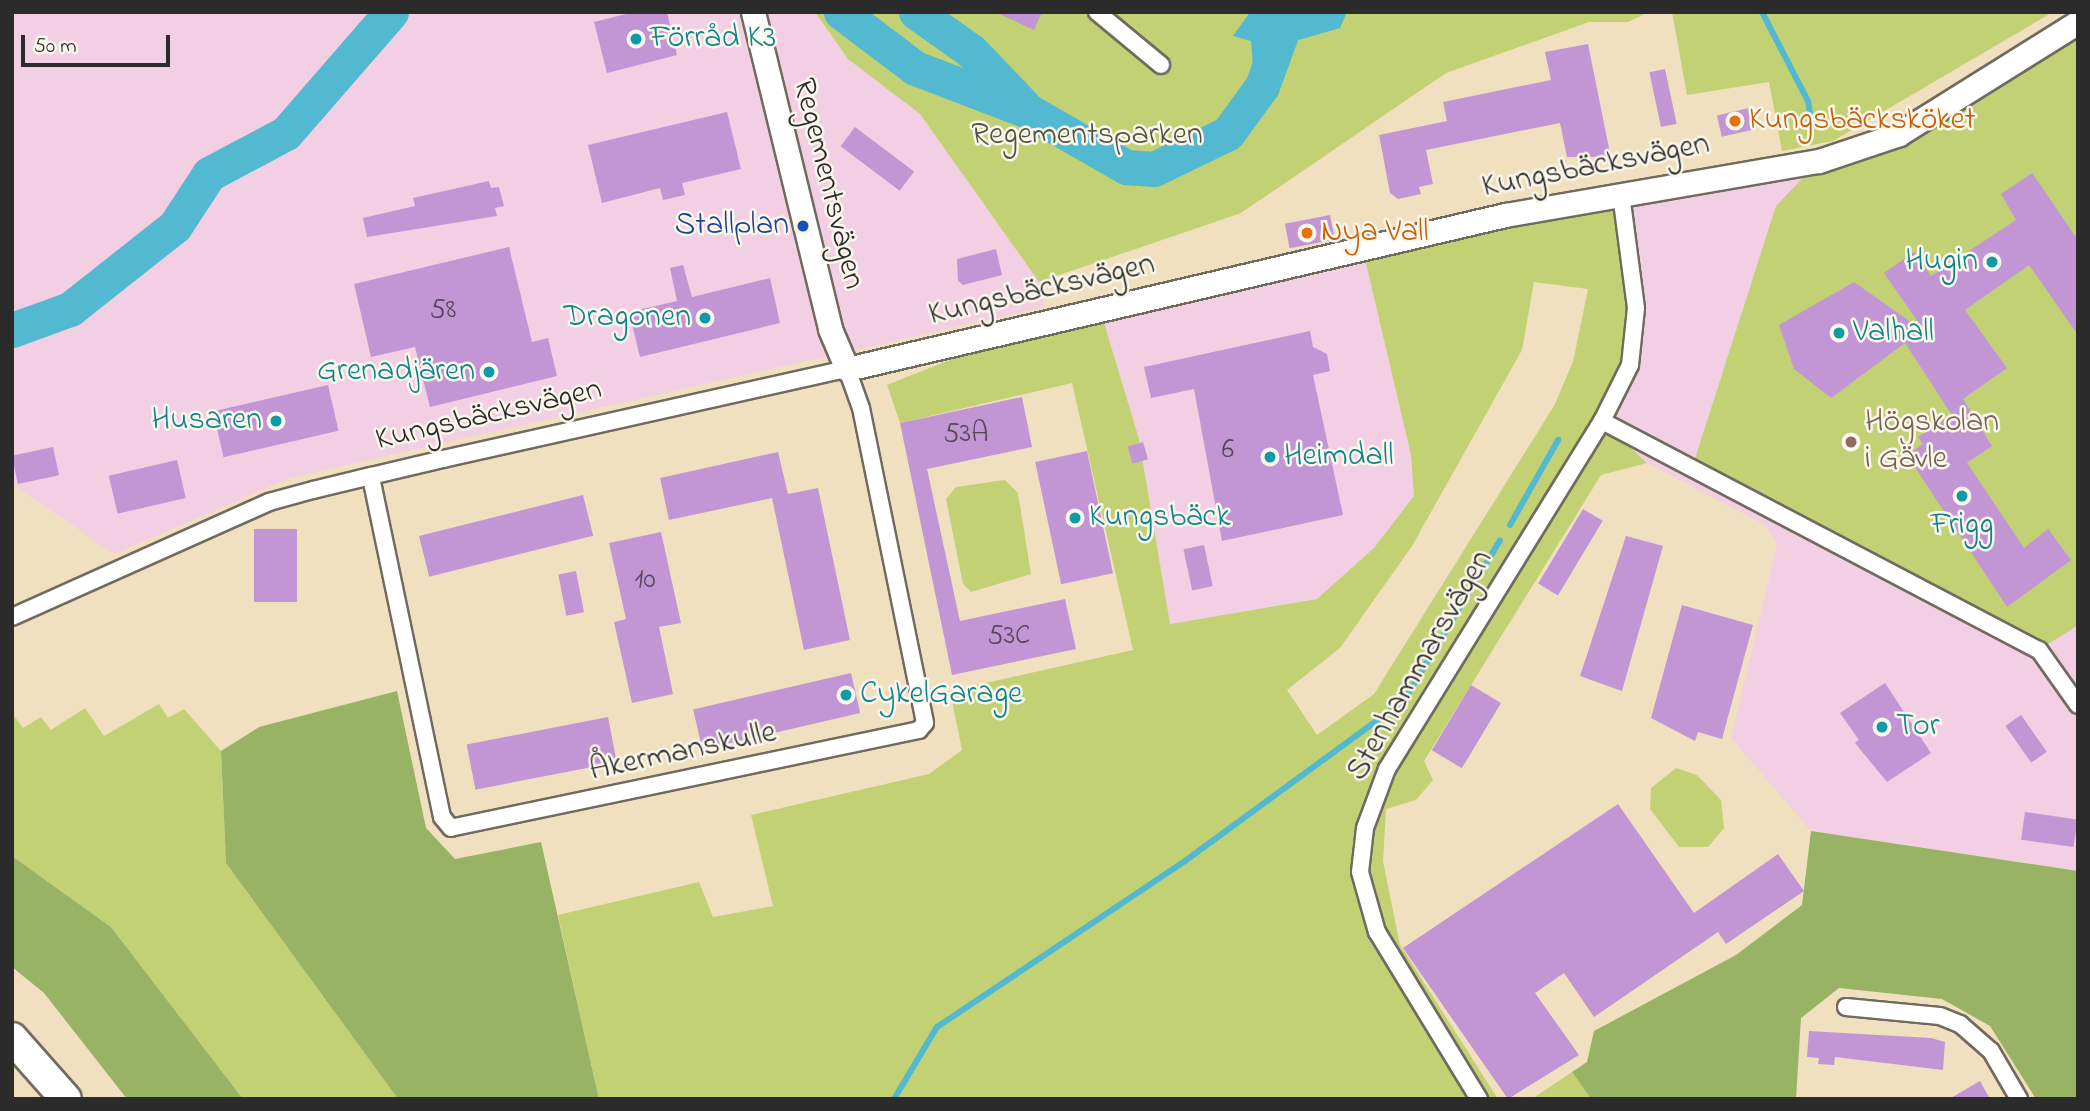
<!DOCTYPE html>
<html>
<head>
<meta charset="utf-8">
<style>
  body { margin:0 }
  #map { position:relative; width:2090px; height:1111px; overflow:hidden; background:#f1e0c0; font-family:"Indie Flower",sans-serif }
  div>[style] { position:absolute }
  .built>* { inset:0; background:#f2cfe2 }
  .green>* { inset:0; background:#c2d173 }
  .forest>* { inset:0; background:#99b365 }
  .water>* { inset:0; background:#53b9d1 }
  .stream>* { height:6px; margin:-3px; padding:0 3px; transform-origin:3px; border-radius:3px; background:#53b9d1 }
  .river>* { height:35px; margin:-17.5px; padding:0 17.5px; transform-origin:17.5px; border-radius:17.5px; background:#53b9d1 }
  .building>* { inset:0; background:#c296d5; transform-origin:0 0 }
  .roads { filter:drop-shadow(2px 0 #706a5f) drop-shadow(-2px 0 #706a5f) drop-shadow(0 2px #706a5f) drop-shadow(0 -2px #706a5f) }
  .street>* { height:16px; margin:-8px; padding:0 8px; transform-origin:8px; border-radius:8px; background:#fff }
  .secondary>* { height:23px; margin:-11.5px; padding:0 11.5px; transform-origin:11.5px; border-radius:11.5px; background:#fff }
  .highway>* { height:30px; margin:-15px; padding:0 15px; transform-origin:15px; border-radius:15px; background:#fff }
  .dots>* { width:19px; height:19px; translate:-50% -50%; box-sizing:border-box; border:4px solid #fbf7ec; border-radius:50% }
  span { translate:-50% -50%; white-space:nowrap; text-align:center; line-height:1.15; -webkit-text-stroke:5px #fbf7ec; paint-order:stroke }
  .number-label { font-size:28px; color:#514656 }
  .number-label span { -webkit-text-stroke-width:0 }
  .culture-label { font-size:32px; color:#0d838f }
  .left { translate:0 -50%; text-align:left }
  .right { translate:-100% -50%; text-align:right }
  .food-label { font-size:32px; color:#c56008 }
  .park-label { font-size:32px; color:#51543d }
  .street-label { font-size:32px; color:#2b2b2b }
  .transit-label { font-size:32px; color:#164399 }
  .education-label { font-size:32px; color:#785e54 }
  .frame { position:absolute; inset:0; border:14px solid #2b2b2b; pointer-events:none }
  .scale { position:absolute; left:21px; top:35px; width:149px; height:32px; box-sizing:border-box; border:4px solid #2b2b2b; border-top:0; padding-left:9px; font-size:21px; line-height:24px; white-space:nowrap; color:#2b2b2b; -webkit-text-stroke:5px #fbf7ec; paint-order:stroke }
</style>
</head>
<body>
<div id="map">
  <div class="built">
    <div style="clip-path:polygon(12px 12px,815px 12px,848px 59px,920px 114px,1039px 282px,1044px 307px,290px 478px,114px 554px,12px 484px)"></div>
    <div style="clip-path:polygon(2078px 26px,2078px 871px,1811px 831px,1731px 738px,1777px 545px,1765px 525px,1647px 463px,1602px 421px,1621px 194px,1911px 149px)"></div>
    <div style="clip-path:polygon(1366px 263px,1411px 455px,1414px 496px,1374px 548px,1317px 599px,1170px 624px,1139px 439px,1104px 323px)"></div>
  </div>
  <div class="green">
    <div style="clip-path:polygon(815px 12px,1649px 12px,1628px 22px,1589px 22px,1446px 73px,1241px 213px,1039px 282px,920px 114px,848px 59px)"></div>
    <div style="clip-path:polygon(1672px 12px,2053px 12px,1833px 141px,1782px 151px,1769px 82px,1687px 95px)"></div>
    <div style="clip-path:polygon(2078px 21px,2078px 625px,2039px 650px,1692px 468px,1776px 206px,1819px 161px,1899px 134px)"></div>
    <div style="clip-path:polygon(evenodd,1621px 194px,1633px 261px,1630px 365px,1602px 421px,1647px 463px,1601px 475px,1424px 761px,1433px 780px,1416px 800px,1386px 809px,1383px 861px,1400px 945px,1498px 1099px,599px 1099px,558px 915px,699px 882px,713px 917px,773px 906px,751px 815px,929px 774px,962px 750px,950px 691px,1133px 650px,1072px 383px,900px 423px,887px 385px,977px 349px,1104px 323px,1139px 439px,1170px 624px,1317px 599px,1374px 548px,1414px 496px,1411px 455px,1366px 263px,1392px 242px,1621px 194px,1534px 282px,1588px 289px,1573px 362px,1554px 406px,1374px 694px,1317px 735px,1287px 690px,1340px 648px,1412px 546px,1522px 350px,1534px 282px)"></div>
    <div style="clip-path:polygon(1005px 480px,1018px 493px,1031px 574px,971px 592px,963px 584px,946px 499px,956px 487px)"></div>
    <div style="clip-path:polygon(159px 704px,168px 718px,184px 709px,221px 751px,226px 863px,398px 1099px,243px 1099px,111px 927px,12px 856px,12px 713px,23px 728px,41px 717px,51px 730px,85px 708px,104px 736px)"></div>
    <div style="clip-path:polygon(1676px 768px,1697px 775px,1721px 800px,1724px 828px,1708px 847px,1679px 847px,1650px 809px,1651px 788px)"></div>
    <div style="clip-path:polygon(1572px 1072px,1591px 1099px,1532px 1099px)"></div>
  </div>
  <div class="forest">
    <div style="clip-path:polygon(397px 691px,426px 828px,455px 859px,541px 842px,599px 1099px,398px 1099px,226px 863px,221px 751px,259px 727px)"></div>
    <div style="clip-path:polygon(1811px 831px,2078px 871px,2078px 1099px,2036px 1099px,1990px 1026px,1942px 999px,1839px 988px,1801px 1018px,1796px 1099px,1591px 1099px,1572px 1072px,1587px 1062px,1594px 1031px,1736px 955px,1802px 905px)"></div>
    <div style="clip-path:polygon(12px 856px,111px 927px,243px 1099px,127px 1099px,44px 993px,12px 967px)"></div>
  </div>
  <div class="water">
    <div style="clip-path:polygon(1250px 12px,1347px 12px,1340px 28px,1292px 42px,1274px 94px,1254px 82px,1251px 41px,1233px 36px)"></div>
  </div>
  <div class="stream">
    <div style="left:1762px;top:12px;width:100px;rotate:62.7deg"></div>
    <div style="left:1808px;top:101px;width:23px;rotate:80deg"></div>
    <div style="left:1510px;top:525px;width:98px;rotate:-60.5deg"></div>
    <div style="left:1408px;top:694px;width:179px;rotate:-59.1deg"></div>
    <div style="left:894px;top:1099px;width:84px;rotate:-59.2deg"></div>
    <div style="left:937px;top:1027px;width:298px;rotate:-33.8deg"></div>
    <div style="left:1185px;top:861px;width:268px;rotate:-36.2deg"></div>
  </div>
  <div class="river">
    <div style="left:841px;top:12px;width:93px;rotate:37.1deg"></div>
    <div style="left:915px;top:68px;width:123px;rotate:20.9deg"></div>
    <div style="left:1030px;top:112px;width:111px;rotate:29.8deg"></div>
    <div style="left:1126px;top:167px;width:28px;rotate:4deg"></div>
    <div style="left:1154px;top:169px;width:82px;rotate:-25.9deg"></div>
    <div style="left:1228px;top:133px;width:58px;rotate:-54.1deg"></div>
    <div style="left:1262px;top:86px;width:61px;rotate:-69.8deg"></div>
    <div style="left:1283px;top:29px;width:22px;rotate:-51deg"></div>
    <div style="left:916px;top:12px;width:67px;rotate:35.3deg"></div>
    <div style="left:971px;top:51px;width:75px;rotate:46.1deg"></div>
    <div style="left:12px;top:330px;width:62px;rotate:-19.9deg"></div>
    <div style="left:70px;top:309px;width:134px;rotate:-38.3deg"></div>
    <div style="left:175px;top:226px;width:62px;rotate:-56.8deg"></div>
    <div style="left:209px;top:174px;width:87px;rotate:-28deg"></div>
    <div style="left:286px;top:133px;width:160px;rotate:-49deg"></div>
  </div>
  <div class="building">
    <div style="clip-path:polygon(634px 12px,667px 12px,677px 55px,607px 73px,594px 22px)"></div>
    <div style="clip-path:polygon(995px 12px,1042px 12px,1034px 30px)"></div>
    <div style="clip-path:polygon(1588px 44px,1609px 148px,1606px 157px,1567px 157px,1560px 123px,1426px 150px,1433px 184px,1419px 187px,1421px 194px,1398px 199px,1390px 193px,1379px 135px,1447px 121px,1443px 102px,1551px 80px,1545px 52px)"></div>
    <div style="left:1665px;top:69px;width:56px;height:16px;rotate:78deg"></div>
    <div style="left:1749px;top:108px;width:22px;height:33px;rotate:77deg"></div>
    <div style="clip-path:polygon(727px 112px,741px 169px,682px 183px,685px 195px,663px 200px,660px 188px,602px 203px,588px 145px)"></div>
    <div style="left:855px;top:127px;width:74px;height:24px;rotate:37deg"></div>
    <div style="clip-path:polygon(2032px 173px,2078px 240px,2078px 335px,2029px 265px,1965px 310px,2007px 368px,1963px 399px,1992px 446px,1967px 463px,2024px 548px,2048px 529px,2071px 560px,2007px 607px,1907px 455px,1923px 444px,1918px 437px,1952px 415px,1905px 343px,1831px 398px,1794px 369px,1779px 325px,1854px 282px,1925px 332px,1884px 273px,1914px 252px,1931px 276px,2016px 220px,2001px 194px)"></div>
    <div style="clip-path:polygon(489px 181px,491px 188px,499px 187px,504px 206px,495px 208px,497px 216px,367px 237px,363px 218px,415px 206px,413px 198px)"></div>
    <div style="left:1330px;top:215px;width:25px;height:46px;rotate:79deg"></div>
    <div style="clip-path:polygon(509px 247px,532px 342px,548px 338px,557px 376px,430px 407px,415px 347px,371px 357px,354px 284px)"></div>
    <div style="clip-path:polygon(996px 249px,1002px 275px,963px 285px,958px 281px,957px 259px)"></div>
    <div style="clip-path:polygon(683px 265px,692px 297px,770px 278px,780px 323px,640px 357px,629px 312px,677px 301px,670px 268px)"></div>
    <div style="clip-path:polygon(1310px 331px,1313px 347px,1327px 354px,1330px 371px,1313px 375px,1343px 515px,1222px 541px,1194px 389px,1151px 398px,1144px 367px)"></div>
    <div style="left:328px;top:385px;width:47px;height:118px;rotate:77deg"></div>
    <div style="clip-path:polygon(1022px 397px,1032px 447px,927px 469px,960px 621px,1065px 599px,1076px 649px,952px 675px,900px 423px)"></div>
    <div style="left:1143px;top:442px;width:18px;height:16px;rotate:74deg"></div>
    <div style="left:53px;top:447px;width:29px;height:42px;rotate:78deg"></div>
    <div style="left:1087px;top:451px;width:125px;height:53px;rotate:78deg"></div>
    <div style="clip-path:polygon(778px 452px,788px 494px,818px 488px,850px 640px,804px 650px,772px 498px,669px 520px,660px 478px)"></div>
    <div style="left:177px;top:460px;width:39px;height:70px;rotate:77deg"></div>
    <div style="left:583px;top:495px;width:42px;height:169px;rotate:76deg"></div>
    <div style="left:1583px;top:509px;width:23px;height:87px;rotate:31deg"></div>
    <div style="left:254px;top:529px;width:43px;height:73px"></div>
    <div style="clip-path:polygon(661px 532px,681px 623px,659px 627px,673px 694px,632px 703px,614px 622px,626px 619px,609px 543px)"></div>
    <div style="clip-path:polygon(1626px 536px,1663px 546px,1622px 691px,1580px 676px)"></div>
    <div style="left:1204px;top:545px;width:42px;height:21px;rotate:78deg"></div>
    <div style="left:576px;top:571px;width:42px;height:18px;rotate:79deg"></div>
    <div style="clip-path:polygon(1682px 605px,1753px 625px,1722px 739px,1698px 732px,1695px 741px,1651px 718px)"></div>
    <div style="left:851px;top:673px;width:41px;height:162px;rotate:77deg"></div>
    <div style="clip-path:polygon(1885px 683px,1931px 753px,1887px 782px,1855px 743px,1859px 740px,1840px 713px)"></div>
    <div style="left:1471px;top:685px;width:35px;height:76px;rotate:31deg"></div>
    <div style="left:2021px;top:715px;width:45px;height:19px;rotate:55deg"></div>
    <div style="left:608px;top:717px;width:46px;height:144px;rotate:79deg"></div>
    <div style="clip-path:polygon(1618px 804px,1694px 913px,1778px 854px,1804px 891px,1726px 944px,1718px 932px,1594px 1017px,1564px 973px,1535px 993px,1579px 1055px,1508px 1099px,1403px 948px)"></div>
    <div style="left:2025px;top:812px;width:53px;height:28px;rotate:8deg"></div>
    <div style="clip-path:polygon(1809px 1031px,1931px 1038px,1945px 1042px,1943px 1070px,1835px 1057px,1834px 1065px,1818px 1064px,1819px 1058px,1807px 1057px)"></div>
    <div style="clip-path:polygon(1980px 1081px,1990px 1099px,1949px 1099px)"></div>
  </div>
  <div class="roads">
    <div class="street">
      <div style="left:1097px;top:12px;width:83px;rotate:39.6deg"></div>
      <div style="left:1602px;top:421px;width:493px;rotate:27.7deg"></div>
      <div style="left:2039px;top:650px;width:67px;rotate:54.7deg"></div>
      <div style="left:12px;top:617px;width:282px;rotate:-24.1deg"></div>
      <div style="left:269px;top:502px;width:46px;rotate:-15.3deg"></div>
      <div style="left:313px;top:490px;width:60px;rotate:-13.6deg"></div>
      <div style="left:371px;top:476px;width:74px;rotate:-13.3deg"></div>
      <div style="left:443px;top:459px;width:414px;rotate:-12.6deg"></div>
      <div style="left:847px;top:369px;width:41px;rotate:70.3deg"></div>
      <div style="left:861px;top:408px;width:321px;rotate:78.5deg"></div>
      <div style="left:925px;top:723px;width:9px;rotate:131deg"></div>
      <div style="left:919px;top:730px;width:478px;rotate:168.2deg"></div>
      <div style="left:451px;top:828px;width:14px;rotate:-129deg"></div>
      <div style="left:442px;top:817px;width:348px;rotate:-101.8deg"></div>
      <div style="left:1846px;top:1007px;width:94px;rotate:5.5deg"></div>
      <div style="left:1940px;top:1016px;width:22px;rotate:22deg"></div>
      <div style="left:1960px;top:1024px;width:41px;rotate:41.1deg"></div>
      <div style="left:1991px;top:1051px;width:56px;rotate:59.7deg"></div>
      <div style="left:1479px;top:1099px;width:196px;rotate:-121.4deg"></div>
      <div style="left:1377px;top:932px;width:62px;rotate:-105.8deg"></div>
      <div style="left:1360px;top:872px;width:44px;rotate:-83.5deg"></div>
      <div style="left:1365px;top:828px;width:63px;rotate:-69.6deg"></div>
      <div style="left:1387px;top:769px;width:409px;rotate:-58.3deg"></div>
      <div style="left:1602px;top:421px;width:63px;rotate:-63.4deg"></div>
      <div style="left:1630px;top:365px;width:57px;rotate:-84deg"></div>
      <div style="left:1636px;top:308px;width:115px;rotate:-97.5deg"></div>
    </div>
    <div class="secondary">
      <div style="left:753px;top:12px;width:326px;rotate:76.3deg"></div>
      <div style="left:830px;top:329px;width:43px;rotate:67deg"></div>
      <div style="left:847px;top:369px;width:676px;rotate:-13.17deg"></div>
      <div style="left:1505px;top:215px;width:319px;rotate:-9.8deg"></div>
      <div style="left:1819px;top:161px;width:84px;rotate:-18.6deg"></div>
      <div style="left:1899px;top:134px;width:211px;rotate:-32deg"></div>
    </div>
    <div class="highway">
      <div style="left:12px;top:1038px;width:81px;rotate:48.5deg"></div>
    </div>
  </div>
  <div class="dots">
    <div style="left:636px;top:39px;background:#0f9aa8"></div>
    <div style="left:1735px;top:121px;background:#e8710a"></div>
    <div style="left:803px;top:226px;background:#1a4fb4"></div>
    <div style="left:1307px;top:233px;background:#e8710a"></div>
    <div style="left:1992px;top:262px;background:#0f9aa8"></div>
    <div style="left:705px;top:318px;background:#0f9aa8"></div>
    <div style="left:1839px;top:333px;background:#0f9aa8"></div>
    <div style="left:489px;top:372px;background:#0f9aa8"></div>
    <div style="left:276px;top:421px;background:#0f9aa8"></div>
    <div style="left:1851px;top:442px;background:#8d6e63"></div>
    <div style="left:1270px;top:457px;background:#0f9aa8"></div>
    <div style="left:1962px;top:496px;background:#0f9aa8"></div>
    <div style="left:1075px;top:518px;background:#0f9aa8"></div>
    <div style="left:846px;top:695px;background:#0f9aa8"></div>
    <div style="left:1882px;top:727px;background:#0f9aa8"></div>
  </div>
  <div class="number-label">
    <span style="left:443px;top:311px">58</span>
    <span style="left:966px;top:435px">53A</span>
    <span style="left:1228px;top:451px">6</span>
    <span style="left:645px;top:581px">10</span>
    <span style="left:1009px;top:637px">53C</span>
  </div>
  <div class="culture-label">
    <span class="left" style="left:650px;top:39px">Förråd K3</span>
    <span class="right" style="left:1978px;top:262px">Hugin</span>
    <span class="right" style="left:691px;top:318px">Dragonen</span>
    <span class="left" style="left:1853px;top:333px">Valhall</span>
    <span class="right" style="left:475px;top:372px">Grenadjären</span>
    <span class="right" style="left:262px;top:421px">Husaren</span>
    <span class="left" style="left:1284px;top:457px">Heimdall</span>
    <span class="left" style="left:1089px;top:518px">Kungsbäck</span>
    <span style="left:1962px;top:526px">Frigg</span>
    <span class="left" style="left:860px;top:695px">CykelGarage</span>
    <span class="left" style="left:1896px;top:727px">Tor</span>
  </div>
  <div class="food-label">
    <span class="left" style="left:1749px;top:121px">Kungsbäcksköket</span>
    <span class="left" style="left:1321px;top:233px">Nya Vall</span>
  </div>
  <div class="park-label">
    <span style="left:1087px;top:136px">Regementsparken</span>
  </div>
  <div class="street-label">
    <span style="left:1596px;top:167px;rotate:-11deg">Kungsbäcksvägen</span>
    <span style="left:827px;top:184px;rotate:76deg">Regementsvägen</span>
    <span style="left:1042px;top:291px;rotate:-13deg">Kungsbäcksvägen</span>
    <span style="left:489px;top:416px;rotate:-13deg">Kungsbäcksvägen</span>
    <span style="left:1421px;top:666px;rotate:-60deg">Stenhammarsvägen</span>
    <span style="left:683px;top:753px;rotate:-12deg">Åkermanskulle</span>
  </div>
  <div class="transit-label">
    <span class="right" style="left:789px;top:226px">Stallplan</span>
  </div>
  <div class="education-label">
    <span class="left" style="left:1865px;top:442px">Högskolan<br>i Gävle</span>
  </div>
  <div class="frame"></div>
  <div class="scale">50 m</div>
</div>
</body>
</html>
